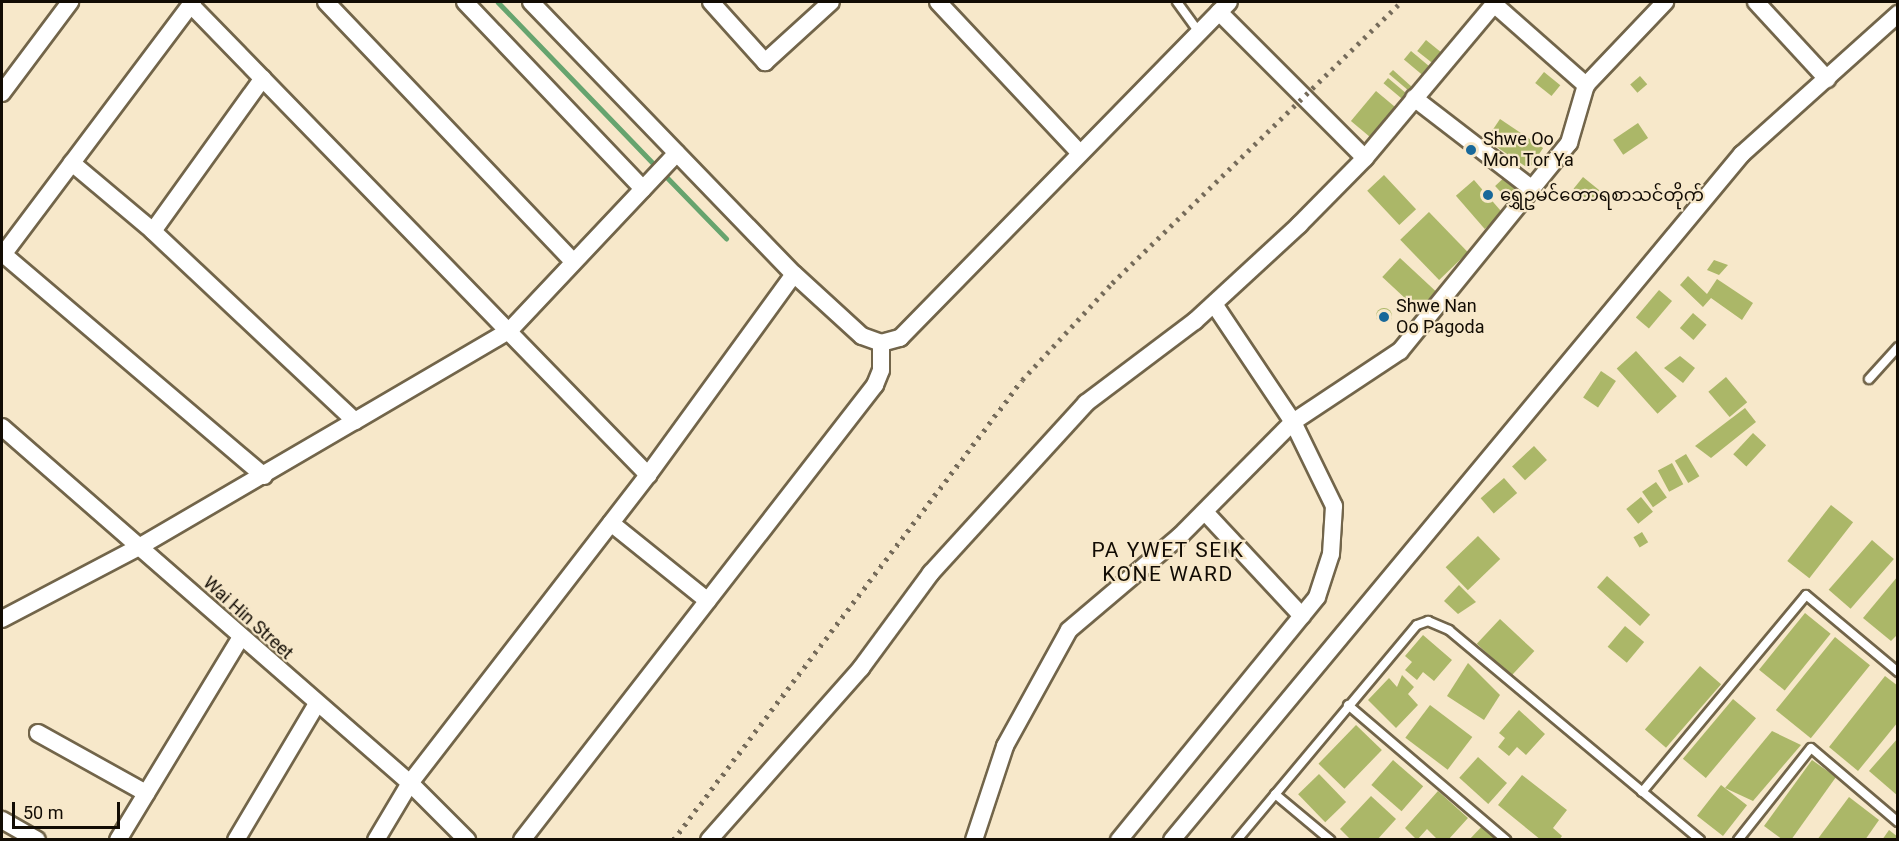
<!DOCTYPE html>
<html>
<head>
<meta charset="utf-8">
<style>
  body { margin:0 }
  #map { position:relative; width:1899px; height:841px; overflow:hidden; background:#f7e8ca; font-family:Roboto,"Noto Sans Myanmar",sans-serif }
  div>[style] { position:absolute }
  .stream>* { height:4.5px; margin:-2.25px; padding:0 2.25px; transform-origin:2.25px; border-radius:2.25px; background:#66a46e }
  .building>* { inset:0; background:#abb768; transform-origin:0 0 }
  .round { border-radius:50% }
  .roads { filter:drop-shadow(2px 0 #72654a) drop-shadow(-2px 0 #72654a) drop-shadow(0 2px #72654a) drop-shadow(0 -2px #72654a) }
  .lane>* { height:8px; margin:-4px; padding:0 4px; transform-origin:4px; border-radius:4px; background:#fff }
  .street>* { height:16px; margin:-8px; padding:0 8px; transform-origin:8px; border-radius:8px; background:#fff }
  .rail>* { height:4.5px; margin-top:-2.25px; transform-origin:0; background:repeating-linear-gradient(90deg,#746a59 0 3px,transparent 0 9px) }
  .dots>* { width:16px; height:16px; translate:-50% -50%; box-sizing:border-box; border:3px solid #f7e8ca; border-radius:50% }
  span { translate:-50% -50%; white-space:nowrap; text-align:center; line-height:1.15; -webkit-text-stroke:4.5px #f7e8ca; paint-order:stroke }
  .poi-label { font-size:18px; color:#120c04 }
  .left { translate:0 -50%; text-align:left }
  .street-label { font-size:18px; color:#120c04 }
  .quarter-label { font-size:21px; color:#120c04; letter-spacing:1.5px }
  .frame { position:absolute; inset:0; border:3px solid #120c04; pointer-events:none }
  .scale { position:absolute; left:12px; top:802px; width:108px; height:27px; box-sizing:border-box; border:3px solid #120c04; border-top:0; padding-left:8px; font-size:18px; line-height:21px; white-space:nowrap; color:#120c04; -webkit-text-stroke:4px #f7e8ca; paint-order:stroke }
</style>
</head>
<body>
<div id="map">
  <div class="stream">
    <div style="left:498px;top:2px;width:229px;rotate:46.1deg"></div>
    <div style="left:663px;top:173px;width:91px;rotate:45.9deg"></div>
  </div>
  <div class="building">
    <div style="left:1426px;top:40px;width:19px;height:14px;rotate:39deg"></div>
    <div style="left:1411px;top:51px;width:23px;height:11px;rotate:40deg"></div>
    <div style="clip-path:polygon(1393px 70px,1412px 87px,1409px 91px,1389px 74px)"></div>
    <div style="left:1544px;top:72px;width:21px;height:14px;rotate:39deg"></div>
    <div style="left:1640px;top:76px;width:11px;height:13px;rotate:49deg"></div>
    <div style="left:1388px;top:78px;width:26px;height:7px;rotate:40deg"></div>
    <div style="left:1376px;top:91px;width:30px;height:39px;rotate:40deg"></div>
    <div style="left:1500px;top:119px;width:52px;height:25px;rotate:34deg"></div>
    <div style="left:1638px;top:123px;width:18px;height:30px;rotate:56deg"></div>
    <div style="left:1509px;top:173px;width:16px;height:19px;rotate:47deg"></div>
    <div style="left:1384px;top:175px;width:47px;height:23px;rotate:47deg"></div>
    <div style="left:1583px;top:177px;width:21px;height:15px;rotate:39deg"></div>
    <div style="left:1474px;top:180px;width:44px;height:24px;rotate:49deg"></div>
    <div style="left:1429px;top:212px;width:56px;height:40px;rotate:46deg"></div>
    <div style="left:1400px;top:258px;width:50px;height:26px;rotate:43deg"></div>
    <div style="clip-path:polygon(1714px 260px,1728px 265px,1719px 275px,1707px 270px)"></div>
    <div style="clip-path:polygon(1688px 276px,1707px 294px,1717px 279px,1753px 303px,1742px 320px,1711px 298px,1703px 307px,1680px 285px)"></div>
    <div style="left:1659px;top:290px;width:17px;height:36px;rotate:40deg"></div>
    <div class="round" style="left:1376px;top:308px;width:16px;height:16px"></div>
    <div style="left:1693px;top:313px;width:18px;height:20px;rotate:41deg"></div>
    <div style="left:1636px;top:351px;width:61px;height:26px;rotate:48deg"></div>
    <div style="clip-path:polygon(1680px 356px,1695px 368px,1683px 383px,1664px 368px)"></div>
    <div style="left:1601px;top:371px;width:18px;height:32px;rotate:34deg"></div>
    <div style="left:1726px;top:377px;width:33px;height:23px;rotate:50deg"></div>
    <div style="clip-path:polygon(1745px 408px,1756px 422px,1711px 458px,1695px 446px)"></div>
    <div style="left:1753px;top:433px;width:18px;height:29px;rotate:43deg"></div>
    <div style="left:1534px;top:446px;width:19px;height:30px;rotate:47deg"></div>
    <div style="left:1686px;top:454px;width:26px;height:13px;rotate:59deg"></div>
    <div style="left:1672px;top:463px;width:24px;height:16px;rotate:62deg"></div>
    <div style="left:1504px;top:478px;width:20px;height:31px;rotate:49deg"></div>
    <div style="left:1656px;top:482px;width:19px;height:17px;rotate:55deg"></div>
    <div style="left:1641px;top:497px;width:19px;height:19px;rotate:51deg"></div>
    <div style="left:1831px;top:505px;width:28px;height:71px;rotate:38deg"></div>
    <div style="left:1642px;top:532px;width:12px;height:10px;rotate:59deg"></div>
    <div style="left:1478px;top:536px;width:32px;height:45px;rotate:46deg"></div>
    <div style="left:1872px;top:540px;width:29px;height:66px;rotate:41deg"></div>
    <div style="left:1607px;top:576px;width:58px;height:15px;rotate:42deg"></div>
    <div style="clip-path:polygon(1898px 576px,1898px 634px,1891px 641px,1863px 618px)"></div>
    <div style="clip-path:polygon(1459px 585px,1476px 602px,1458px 614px,1444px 601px)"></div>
    <div style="left:1805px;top:613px;width:33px;height:73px;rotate:39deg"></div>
    <div style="left:1500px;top:619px;width:47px;height:34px;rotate:43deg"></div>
    <div style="left:1625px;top:626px;width:25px;height:27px;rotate:40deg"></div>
    <div style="clip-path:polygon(1423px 635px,1452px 660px,1434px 681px,1423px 672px,1417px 680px,1405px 670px,1412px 662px,1405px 656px)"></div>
    <div style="left:1835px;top:637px;width:45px;height:94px;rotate:39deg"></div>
    <div style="clip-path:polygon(1468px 663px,1500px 695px,1484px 720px,1447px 696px)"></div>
    <div style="left:1700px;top:666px;width:28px;height:84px;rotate:41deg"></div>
    <div style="clip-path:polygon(1402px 675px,1414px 687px,1408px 694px,1418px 705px,1396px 728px,1368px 700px,1389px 678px,1397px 687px)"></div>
    <div style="clip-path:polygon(1885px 676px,1898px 686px,1898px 722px,1858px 771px,1829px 747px)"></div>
    <div style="left:1733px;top:699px;width:30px;height:78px;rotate:40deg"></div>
    <div style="left:1430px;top:705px;width:53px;height:41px;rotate:37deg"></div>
    <div style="clip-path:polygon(1519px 710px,1545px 734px,1526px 755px,1517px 747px,1509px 756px,1498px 747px,1505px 738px,1499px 733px)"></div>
    <div style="left:1356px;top:725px;width:36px;height:54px;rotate:44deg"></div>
    <div style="clip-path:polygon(1772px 731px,1801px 745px,1753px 801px,1725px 788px)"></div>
    <div style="clip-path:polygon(1898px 738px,1898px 796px,1869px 771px)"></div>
    <div style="left:1478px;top:757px;width:39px;height:28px;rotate:42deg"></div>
    <div style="left:1393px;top:760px;width:40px;height:33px;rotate:41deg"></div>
    <div style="clip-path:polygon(1812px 760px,1836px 777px,1791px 840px,1783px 840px,1764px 826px)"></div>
    <div style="left:1319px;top:774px;width:39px;height:29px;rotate:46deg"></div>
    <div style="clip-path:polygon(1522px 775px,1567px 810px,1553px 828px,1562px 836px,1559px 840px,1541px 840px,1498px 805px)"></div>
    <div style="left:1721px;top:785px;width:33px;height:39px;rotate:38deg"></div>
    <div style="clip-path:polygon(1438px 791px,1468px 818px,1448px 840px,1438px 840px,1427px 829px,1417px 840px,1405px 828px)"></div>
    <div style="clip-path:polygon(1371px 796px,1396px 819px,1377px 840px,1351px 840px,1340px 829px)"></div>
    <div style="clip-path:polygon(1849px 797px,1879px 820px,1865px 840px,1817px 840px)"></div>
    <div style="clip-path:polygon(1485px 823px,1502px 840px,1469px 840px)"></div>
    <div style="clip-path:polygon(1889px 830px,1898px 837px,1898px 840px,1882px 840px)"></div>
  </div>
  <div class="roads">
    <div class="lane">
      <div style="left:1177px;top:2px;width:37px;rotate:54deg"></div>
      <div style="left:1869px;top:379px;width:43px;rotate:-47.8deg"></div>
      <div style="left:1348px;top:705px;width:208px;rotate:40.5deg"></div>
      <div style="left:1642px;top:792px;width:256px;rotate:-50.2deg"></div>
      <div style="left:1806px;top:595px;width:120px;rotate:39.9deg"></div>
      <div style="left:1275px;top:794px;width:72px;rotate:39.9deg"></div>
      <div style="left:1237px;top:840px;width:280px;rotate:-50.1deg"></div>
      <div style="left:1417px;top:625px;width:12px;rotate:-20deg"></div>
      <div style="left:1428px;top:621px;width:23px;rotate:23deg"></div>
      <div style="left:1449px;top:630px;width:327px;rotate:39.9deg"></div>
      <div style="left:1738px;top:840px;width:117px;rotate:-51.6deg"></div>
      <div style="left:1811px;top:748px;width:114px;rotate:40.4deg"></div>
    </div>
    <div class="street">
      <div style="left:326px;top:2px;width:358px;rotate:46.4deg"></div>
      <div style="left:465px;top:2px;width:258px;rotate:46.4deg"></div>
      <div style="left:531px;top:2px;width:378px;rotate:46deg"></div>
      <div style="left:794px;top:274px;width:92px;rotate:42.4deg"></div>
      <div style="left:862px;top:336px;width:20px;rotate:20deg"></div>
      <div style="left:881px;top:343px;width:20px;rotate:-15deg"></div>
      <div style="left:900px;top:338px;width:470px;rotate:-45.6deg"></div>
      <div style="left:711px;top:2px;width:81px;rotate:48deg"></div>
      <div style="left:765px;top:62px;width:89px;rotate:-42.3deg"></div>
      <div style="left:938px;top:2px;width:204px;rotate:46.8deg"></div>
      <div style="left:1756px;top:2px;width:105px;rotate:47.3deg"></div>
      <div style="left:1494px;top:4px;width:123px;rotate:41.4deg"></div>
      <div style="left:191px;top:5px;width:656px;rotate:45.8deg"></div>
      <div style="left:1219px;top:12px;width:206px;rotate:45deg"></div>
      <div style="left:2px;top:93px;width:114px;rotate:-53.2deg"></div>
      <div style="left:1414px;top:98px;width:148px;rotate:37.6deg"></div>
      <div style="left:153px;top:231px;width:188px;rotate:-54.3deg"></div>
      <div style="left:2px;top:253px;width:344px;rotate:40.4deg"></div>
      <div style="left:2px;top:256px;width:318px;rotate:-53.1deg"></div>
      <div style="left:355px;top:421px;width:180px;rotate:-30.4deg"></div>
      <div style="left:510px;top:330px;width:243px;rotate:-46.7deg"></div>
      <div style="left:2px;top:427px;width:541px;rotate:41.11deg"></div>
      <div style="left:410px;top:783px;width:81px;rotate:45deg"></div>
      <div style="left:1205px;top:512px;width:142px;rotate:47deg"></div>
      <div style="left:611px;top:523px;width:124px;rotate:38.8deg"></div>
      <div style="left:2px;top:619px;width:155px;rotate:-27.7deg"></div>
      <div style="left:139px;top:547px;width:250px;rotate:-30.3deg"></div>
      <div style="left:355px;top:421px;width:277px;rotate:-136.8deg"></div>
      <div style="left:153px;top:231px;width:106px;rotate:-140deg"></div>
      <div style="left:38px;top:733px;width:124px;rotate:29.1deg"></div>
      <div style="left:2px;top:820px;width:40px;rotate:29.7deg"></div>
      <div style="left:118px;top:840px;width:237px;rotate:-58.8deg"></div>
      <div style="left:236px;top:840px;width:157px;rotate:-59.3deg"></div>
      <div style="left:376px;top:840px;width:66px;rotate:-59.2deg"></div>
      <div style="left:410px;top:783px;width:389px;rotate:-52.3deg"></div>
      <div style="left:648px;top:475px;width:248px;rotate:-54deg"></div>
      <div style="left:522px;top:840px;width:576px;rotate:-52.19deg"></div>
      <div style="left:875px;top:385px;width:16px;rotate:-68deg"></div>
      <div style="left:881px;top:370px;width:27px;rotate:-90deg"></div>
      <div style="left:709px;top:840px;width:230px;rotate:-48.5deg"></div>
      <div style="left:861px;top:668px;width:118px;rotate:-53.6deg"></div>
      <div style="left:931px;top:573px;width:230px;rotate:-47.6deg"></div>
      <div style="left:1086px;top:403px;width:136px;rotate:-37deg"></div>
      <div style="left:1195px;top:321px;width:142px;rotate:-42.7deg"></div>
      <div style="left:1299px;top:225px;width:94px;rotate:-45.4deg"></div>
      <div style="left:1365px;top:158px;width:204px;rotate:-50deg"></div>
      <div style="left:974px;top:840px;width:99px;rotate:-71.7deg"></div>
      <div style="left:1005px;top:746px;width:132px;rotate:-61.1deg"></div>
      <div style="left:1069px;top:630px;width:145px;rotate:-40.3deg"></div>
      <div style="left:1180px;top:536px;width:161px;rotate:-45.3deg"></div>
      <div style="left:1293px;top:422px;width:128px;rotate:-33.6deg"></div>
      <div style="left:1400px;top:351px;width:268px;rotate:-50.9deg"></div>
      <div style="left:1569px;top:143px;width:60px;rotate:-73.7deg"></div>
      <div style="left:1586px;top:85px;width:115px;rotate:-46.4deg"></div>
      <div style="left:1119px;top:840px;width:313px;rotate:-50.8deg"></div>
      <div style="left:1317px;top:597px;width:45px;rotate:-72deg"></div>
      <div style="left:1331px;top:554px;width:48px;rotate:-86.4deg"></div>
      <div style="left:1334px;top:506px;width:93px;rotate:-116deg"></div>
      <div style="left:1293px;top:422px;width:142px;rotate:-123.8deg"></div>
      <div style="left:1172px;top:840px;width:892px;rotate:-50.28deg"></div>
      <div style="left:1742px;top:154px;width:210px;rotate:-41.9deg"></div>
    </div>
  </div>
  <div class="rail">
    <div style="left:673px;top:840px;width:577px;rotate:-52.81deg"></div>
    <div style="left:1022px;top:380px;width:132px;rotate:-47.1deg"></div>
    <div style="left:1112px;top:283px;width:403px;rotate:-44.2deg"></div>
  </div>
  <div class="dots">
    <div style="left:1471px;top:150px;background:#18689a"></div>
    <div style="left:1488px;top:195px;background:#18689a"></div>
    <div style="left:1384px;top:317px;background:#18689a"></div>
  </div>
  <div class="poi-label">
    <span class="left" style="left:1483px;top:150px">Shwe Oo<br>Mon Tor Ya</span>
    <span class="left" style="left:1500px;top:195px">ရွှေဥမင်တောရစာသင်တိုက်</span>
    <span class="left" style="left:1396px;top:317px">Shwe Nan<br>Oo Pagoda</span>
  </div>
  <div class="street-label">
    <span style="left:248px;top:618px;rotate:42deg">Wai Hin Street</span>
  </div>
  <div class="quarter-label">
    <span style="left:1168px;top:562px">PA YWET SEIK<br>KONE WARD</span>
  </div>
  <div class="frame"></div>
  <div class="scale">50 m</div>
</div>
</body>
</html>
